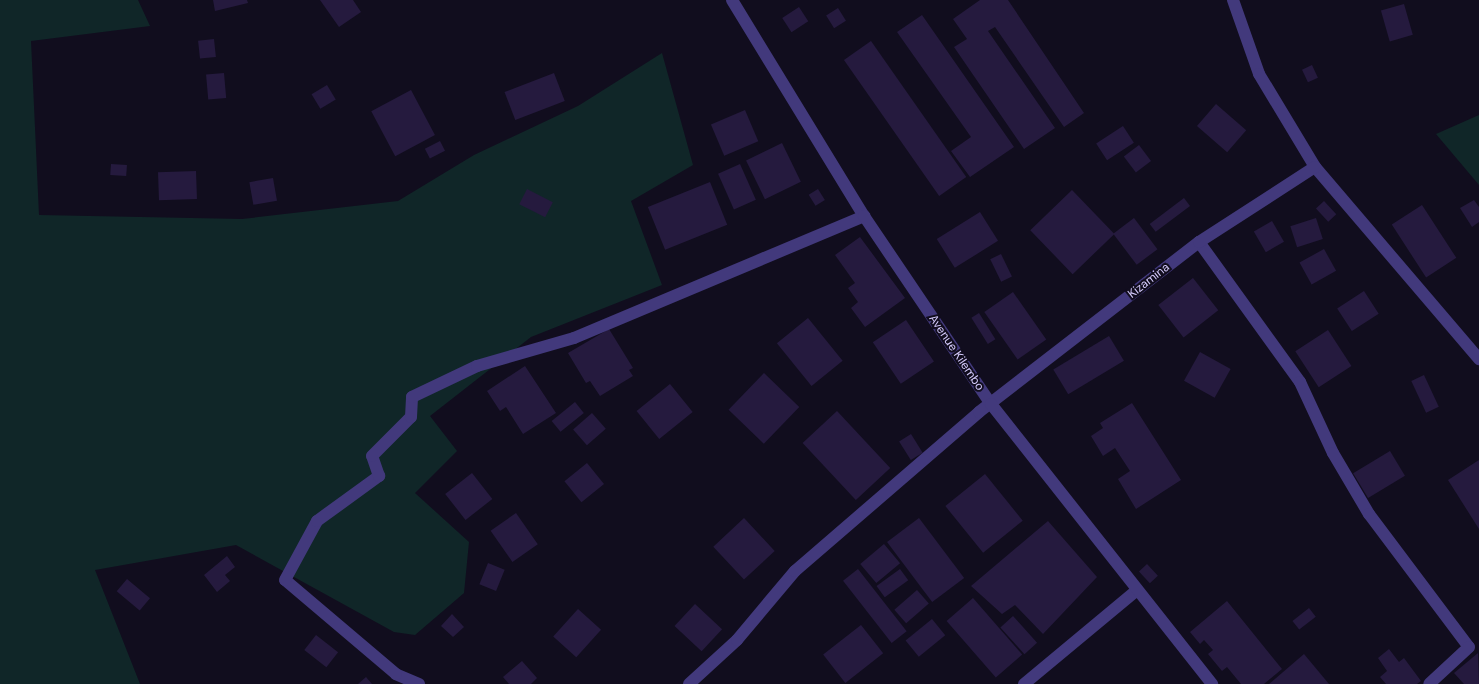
<!DOCTYPE html>
<html>
<head>
<meta charset="utf-8">
<style>
  body { margin:0 }
  #map { position:relative; width:1479px; height:684px; overflow:hidden; background:#110d1e; font-family:"DM Sans",sans-serif }
  div>[style] { position:absolute }
  .green>* { inset:0; background:#102628 }
  .building>* { inset:0; background:#251a3e; transform-origin:0 0 }
  .lane>* { height:12px; margin:-6px; padding:0 6px; transform-origin:6px; border-radius:6px; background:#42397c }
  .street>* { height:12px; margin:-6px; padding:0 6px; transform-origin:6px; border-radius:6px; background:#42397c }
  span { translate:-50% -50%; white-space:nowrap; text-align:center; line-height:1.15; -webkit-text-stroke:4px #110d1e; paint-order:stroke }
  .street-label { font-size:12px; color:#d6ccfd }
</style>
</head>
<body>
<div id="map">
  <div class="green">
    <div style="clip-path:polygon(0 0,138px 0,150px 26px,31px 41px,39px 215px,242px 219px,398px 201px,474px 155px,578px 106px,662px 53px,693px 165px,631px 201px,662px 285px,531px 337px,430px 416px,457px 451px,415px 493px,469px 542px,464px 593px,415px 635px,394px 632px,236px 545px,95px 570px,140px 684px,0 684px)"></div>
    <div style="clip-path:polygon(1479px 115px,1479px 185px,1436px 134px)"></div>
  </div>
  <div class="building">
    <div style="clip-path:polygon(213px 0,247px 0,248px 3px,215px 11px)"></div>
    <div style="clip-path:polygon(320px 0,353px 0,361px 12px,339px 27px)"></div>
    <div style="clip-path:polygon(980px 0,1008px 0,1084px 113px,1064px 127px,995px 27px,988px 31px,1055px 128px,1024px 149px,954px 47px,967px 39px,953px 19px)"></div>
    <div style="left:1404px;top:4px;width:32px;height:24px;rotate:74deg"></div>
    <div style="left:799px;top:7px;width:17px;height:20px;rotate:57deg"></div>
    <div style="left:838px;top:8px;width:15px;height:14px;rotate:58deg"></div>
    <div style="clip-path:polygon(922px 15px,1014px 147px,970px 177px,951px 151px,971px 137px,897px 32px)"></div>
    <div style="left:214px;top:39px;width:18px;height:16px;rotate:84deg"></div>
    <div style="left:871px;top:41px;width:166px;height:33px;rotate:55deg"></div>
    <div style="left:1312px;top:65px;width:14px;height:11px;rotate:65deg"></div>
    <div style="left:224px;top:73px;width:25px;height:18px;rotate:85deg"></div>
    <div style="left:554px;top:73px;width:30px;height:53px;rotate:69deg"></div>
    <div style="left:327px;top:85px;width:17px;height:18px;rotate:59deg"></div>
    <div style="left:411px;top:90px;width:51px;height:45px;rotate:62deg"></div>
    <div style="left:1216px;top:104px;width:40px;height:29px;rotate:41deg"></div>
    <div style="left:745px;top:110px;width:34px;height:37px;rotate:67deg"></div>
    <div style="left:1123px;top:126px;width:20px;height:32px;rotate:57deg"></div>
    <div style="left:440px;top:141px;width:11px;height:17px;rotate:63deg"></div>
    <div style="left:782px;top:143px;width:43px;height:40px;rotate:64deg"></div>
    <div style="left:1139px;top:145px;width:20px;height:19px;rotate:53deg"></div>
    <div style="left:111px;top:164px;width:16px;height:11px;rotate:4deg"></div>
    <div style="left:740px;top:164px;width:39px;height:24px;rotate:66deg"></div>
    <div style="left:196px;top:171px;width:28px;height:38px;rotate:88deg"></div>
    <div style="left:273px;top:178px;width:23px;height:24px;rotate:80deg"></div>
    <div style="left:710px;top:182px;width:46px;height:67px;rotate:68deg"></div>
    <div style="left:527px;top:189px;width:29px;height:17px;rotate:27deg"></div>
    <div style="left:818px;top:189px;width:13px;height:11px;rotate:58deg"></div>
    <div style="left:1072px;top:190px;width:61px;height:58px;rotate:46deg"></div>
    <div style="left:1184px;top:198px;width:10px;height:43px;rotate:53deg"></div>
    <div style="clip-path:polygon(1474px 200px,1479px 207px,1479px 222px,1472px 227px,1460px 208px)"></div>
    <div style="left:1324px;top:201px;width:18px;height:11px;rotate:47deg"></div>
    <div style="left:1422px;top:205px;width:63px;height:36px;rotate:57deg"></div>
    <div style="left:980px;top:212px;width:34px;height:51px;rotate:58deg"></div>
    <div style="left:1134px;top:218px;width:39px;height:26px;rotate:53deg"></div>
    <div style="left:1316px;top:218px;width:22px;height:27px;rotate:72deg"></div>
    <div style="left:1272px;top:221px;width:24px;height:21px;rotate:60deg"></div>
    <div style="clip-path:polygon(860px 237px,905px 298px,865px 327px,851px 308px,858px 302px,848px 288px,855px 283px,835px 255px)"></div>
    <div style="left:1324px;top:249px;width:25px;height:28px;rotate:61deg"></div>
    <div style="left:1001px;top:254px;width:25px;height:12px;rotate:64deg"></div>
    <div style="left:1193px;top:278px;width:41px;height:44px;rotate:52deg"></div>
    <div style="left:1364px;top:291px;width:27px;height:32px;rotate:57deg"></div>
    <div style="left:1013px;top:292px;width:58px;height:35px;rotate:55deg"></div>
    <div style="left:979px;top:313px;width:31px;height:9px;rotate:58deg"></div>
    <div style="left:808px;top:318px;width:55px;height:40px;rotate:51deg"></div>
    <div style="left:906px;top:320px;width:50px;height:40px;rotate:56deg"></div>
    <div style="clip-path:polygon(609px 329px,633px 368px,629px 370px,633px 376px,600px 396px,590px 381px,586px 383px,568px 353px)"></div>
    <div style="left:1328px;top:330px;width:43px;height:39px;rotate:57deg"></div>
    <div style="left:1109px;top:336px;width:29px;height:65px;rotate:59deg"></div>
    <div style="left:1200px;top:352px;width:35px;height:33px;rotate:29deg"></div>
    <div style="clip-path:polygon(525px 366px,556px 413px,523px 434px,506px 407px,500px 411px,487px 391px)"></div>
    <div style="left:764px;top:373px;width:49px;height:51px;rotate:44deg"></div>
    <div style="left:1424px;top:375px;width:35px;height:14px;rotate:65deg"></div>
    <div style="left:670px;top:384px;width:36px;height:43px;rotate:51deg"></div>
    <div style="left:575px;top:402px;width:14px;height:30px;rotate:51deg"></div>
    <div style="clip-path:polygon(1132px 403px,1181px 480px,1136px 509px,1118px 479px,1130px 471px,1115px 448px,1103px 456px,1091px 436px,1103px 428px,1100px 423px)"></div>
    <div style="left:837px;top:411px;width:78px;height:47px;rotate:47deg"></div>
    <div style="left:592px;top:413px;width:21px;height:25px;rotate:49deg"></div>
    <div style="left:911px;top:434px;width:22px;height:14px;rotate:58deg"></div>
    <div style="left:1390px;top:451px;width:29px;height:43px;rotate:59deg"></div>
    <div style="clip-path:polygon(1479px 460px,1479px 529px,1448px 480px)"></div>
    <div style="left:587px;top:463px;width:27px;height:29px;rotate:51deg"></div>
    <div style="left:472px;top:473px;width:33px;height:34px;rotate:52deg"></div>
    <div style="left:985px;top:474px;width:60px;height:51px;rotate:51deg"></div>
    <div style="left:516px;top:513px;width:38px;height:31px;rotate:55deg"></div>
    <div style="left:744px;top:518px;width:45px;height:42px;rotate:47deg"></div>
    <div style="left:919px;top:518px;width:75px;height:40px;rotate:53deg"></div>
    <div style="clip-path:polygon(1048px 521px,1097px 577px,1043px 634px,1015px 605px,1002px 614px,971px 586px)"></div>
    <div style="left:884px;top:544px;width:25px;height:31px;rotate:50deg"></div>
    <div style="clip-path:polygon(227px 556px,235px 567px,225px 575px,230px 581px,217px 592px,204px 575px)"></div>
    <div style="left:488px;top:563px;width:18px;height:23px;rotate:22deg"></div>
    <div style="left:1147px;top:564px;width:16px;height:11px;rotate:47deg"></div>
    <div style="left:858px;top:569px;width:79px;height:19px;rotate:52deg"></div>
    <div style="left:900px;top:569px;width:14px;height:29px;rotate:54deg"></div>
    <div style="left:127px;top:579px;width:30px;height:16px;rotate:40deg"></div>
    <div style="left:917px;top:590px;width:18px;height:30px;rotate:49deg"></div>
    <div style="left:973px;top:598px;width:75px;height:35px;rotate:49deg"></div>
    <div style="clip-path:polygon(1227px 601px,1282px 669px,1264px 684px,1241px 684px,1227px 667px,1222px 671px,1208px 654px,1213px 650px,1204px 640px,1200px 644px,1190px 632px)"></div>
    <div style="left:695px;top:604px;width:37px;height:30px;rotate:43deg"></div>
    <div style="left:1309px;top:608px;width:11px;height:21px;rotate:52deg"></div>
    <div style="left:578px;top:609px;width:31px;height:37px;rotate:42deg"></div>
    <div style="clip-path:polygon(452px 614px,464px 627px,453px 637px,441px 626px)"></div>
    <div style="left:1013px;top:616px;width:36px;height:17px;rotate:48deg"></div>
    <div style="left:932px;top:619px;width:21px;height:34px;rotate:51deg"></div>
    <div style="left:861px;top:625px;width:36px;height:48px;rotate:52deg"></div>
    <div style="left:316px;top:635px;width:28px;height:19px;rotate:38deg"></div>
    <div style="clip-path:polygon(1389px 649px,1399px 662px,1404px 658px,1421px 681px,1417px 684px,1386px 684px,1380px 677px,1387px 671px,1378px 658px)"></div>
    <div style="clip-path:polygon(1478px 653px,1479px 684px,1464px 684px,1454px 673px)"></div>
    <div style="clip-path:polygon(1304px 654px,1329px 684px,1269px 684px)"></div>
    <div style="clip-path:polygon(522px 661px,537px 678px,531px 684px,509px 684px,503px 677px)"></div>
    <div style="clip-path:polygon(366px 677px,372px 684px,358px 684px)"></div>
  </div>
  <div class="lane">
    <div style="left:1233px;top:0;width:78px;rotate:70.6deg"></div>
    <div style="left:1259px;top:74px;width:109px;rotate:58.9deg"></div>
    <div style="left:1315px;top:167px;width:253px;rotate:49.5deg"></div>
    <div style="left:1199px;top:242px;width:173px;rotate:54.2deg"></div>
    <div style="left:1300px;top:382px;width:78px;rotate:65.1deg"></div>
    <div style="left:1333px;top:453px;width:71px;rotate:59.5deg"></div>
    <div style="left:1369px;top:514px;width:166px;rotate:53.1deg"></div>
    <div style="left:1469px;top:647px;width:54px;rotate:137.2deg"></div>
    <div style="left:419px;top:684px;width:25px;rotate:-157deg"></div>
    <div style="left:396px;top:674px;width:145px;rotate:-139.7deg"></div>
    <div style="left:285px;top:580px;width:67px;rotate:-61.5deg"></div>
    <div style="left:317px;top:521px;width:77px;rotate:-36deg"></div>
    <div style="left:379px;top:476px;width:21px;rotate:-109deg"></div>
    <div style="left:372px;top:456px;width:55px;rotate:-45deg"></div>
    <div style="left:411px;top:417px;width:20px;rotate:-87deg"></div>
    <div style="left:412px;top:397px;width:72px;rotate:-25.5deg"></div>
    <div style="left:477px;top:366px;width:101px;rotate:-16.1deg"></div>
    <div style="left:574px;top:338px;width:315px;rotate:-22.8deg"></div>
    <div style="left:689px;top:684px;width:65px;rotate:-42.5deg"></div>
    <div style="left:737px;top:640px;width:90px;rotate:-50deg"></div>
    <div style="left:795px;top:571px;width:243px;rotate:-40.8deg"></div>
    <div style="left:979px;top:412px;width:278px;rotate:-37.7deg"></div>
    <div style="left:1199px;top:242px;width:138px;rotate:-32.9deg"></div>
    <div style="left:1024px;top:684px;width:146px;rotate:-39.7deg"></div>
  </div>
  <div class="street">
    <div style="left:732px;top:0;width:253px;rotate:58.6deg"></div>
    <div style="left:864px;top:216px;width:227px;rotate:56deg"></div>
    <div style="left:991px;top:404px;width:357px;rotate:51.7deg"></div>
  </div>
  <div class="street-label">
    <span style="left:1149px;top:281px;rotate:-38deg">Kizamina</span>
    <span style="left:956px;top:353px;rotate:56deg">Avenue Kilembo</span>
  </div>
</div>
</body>
</html>
